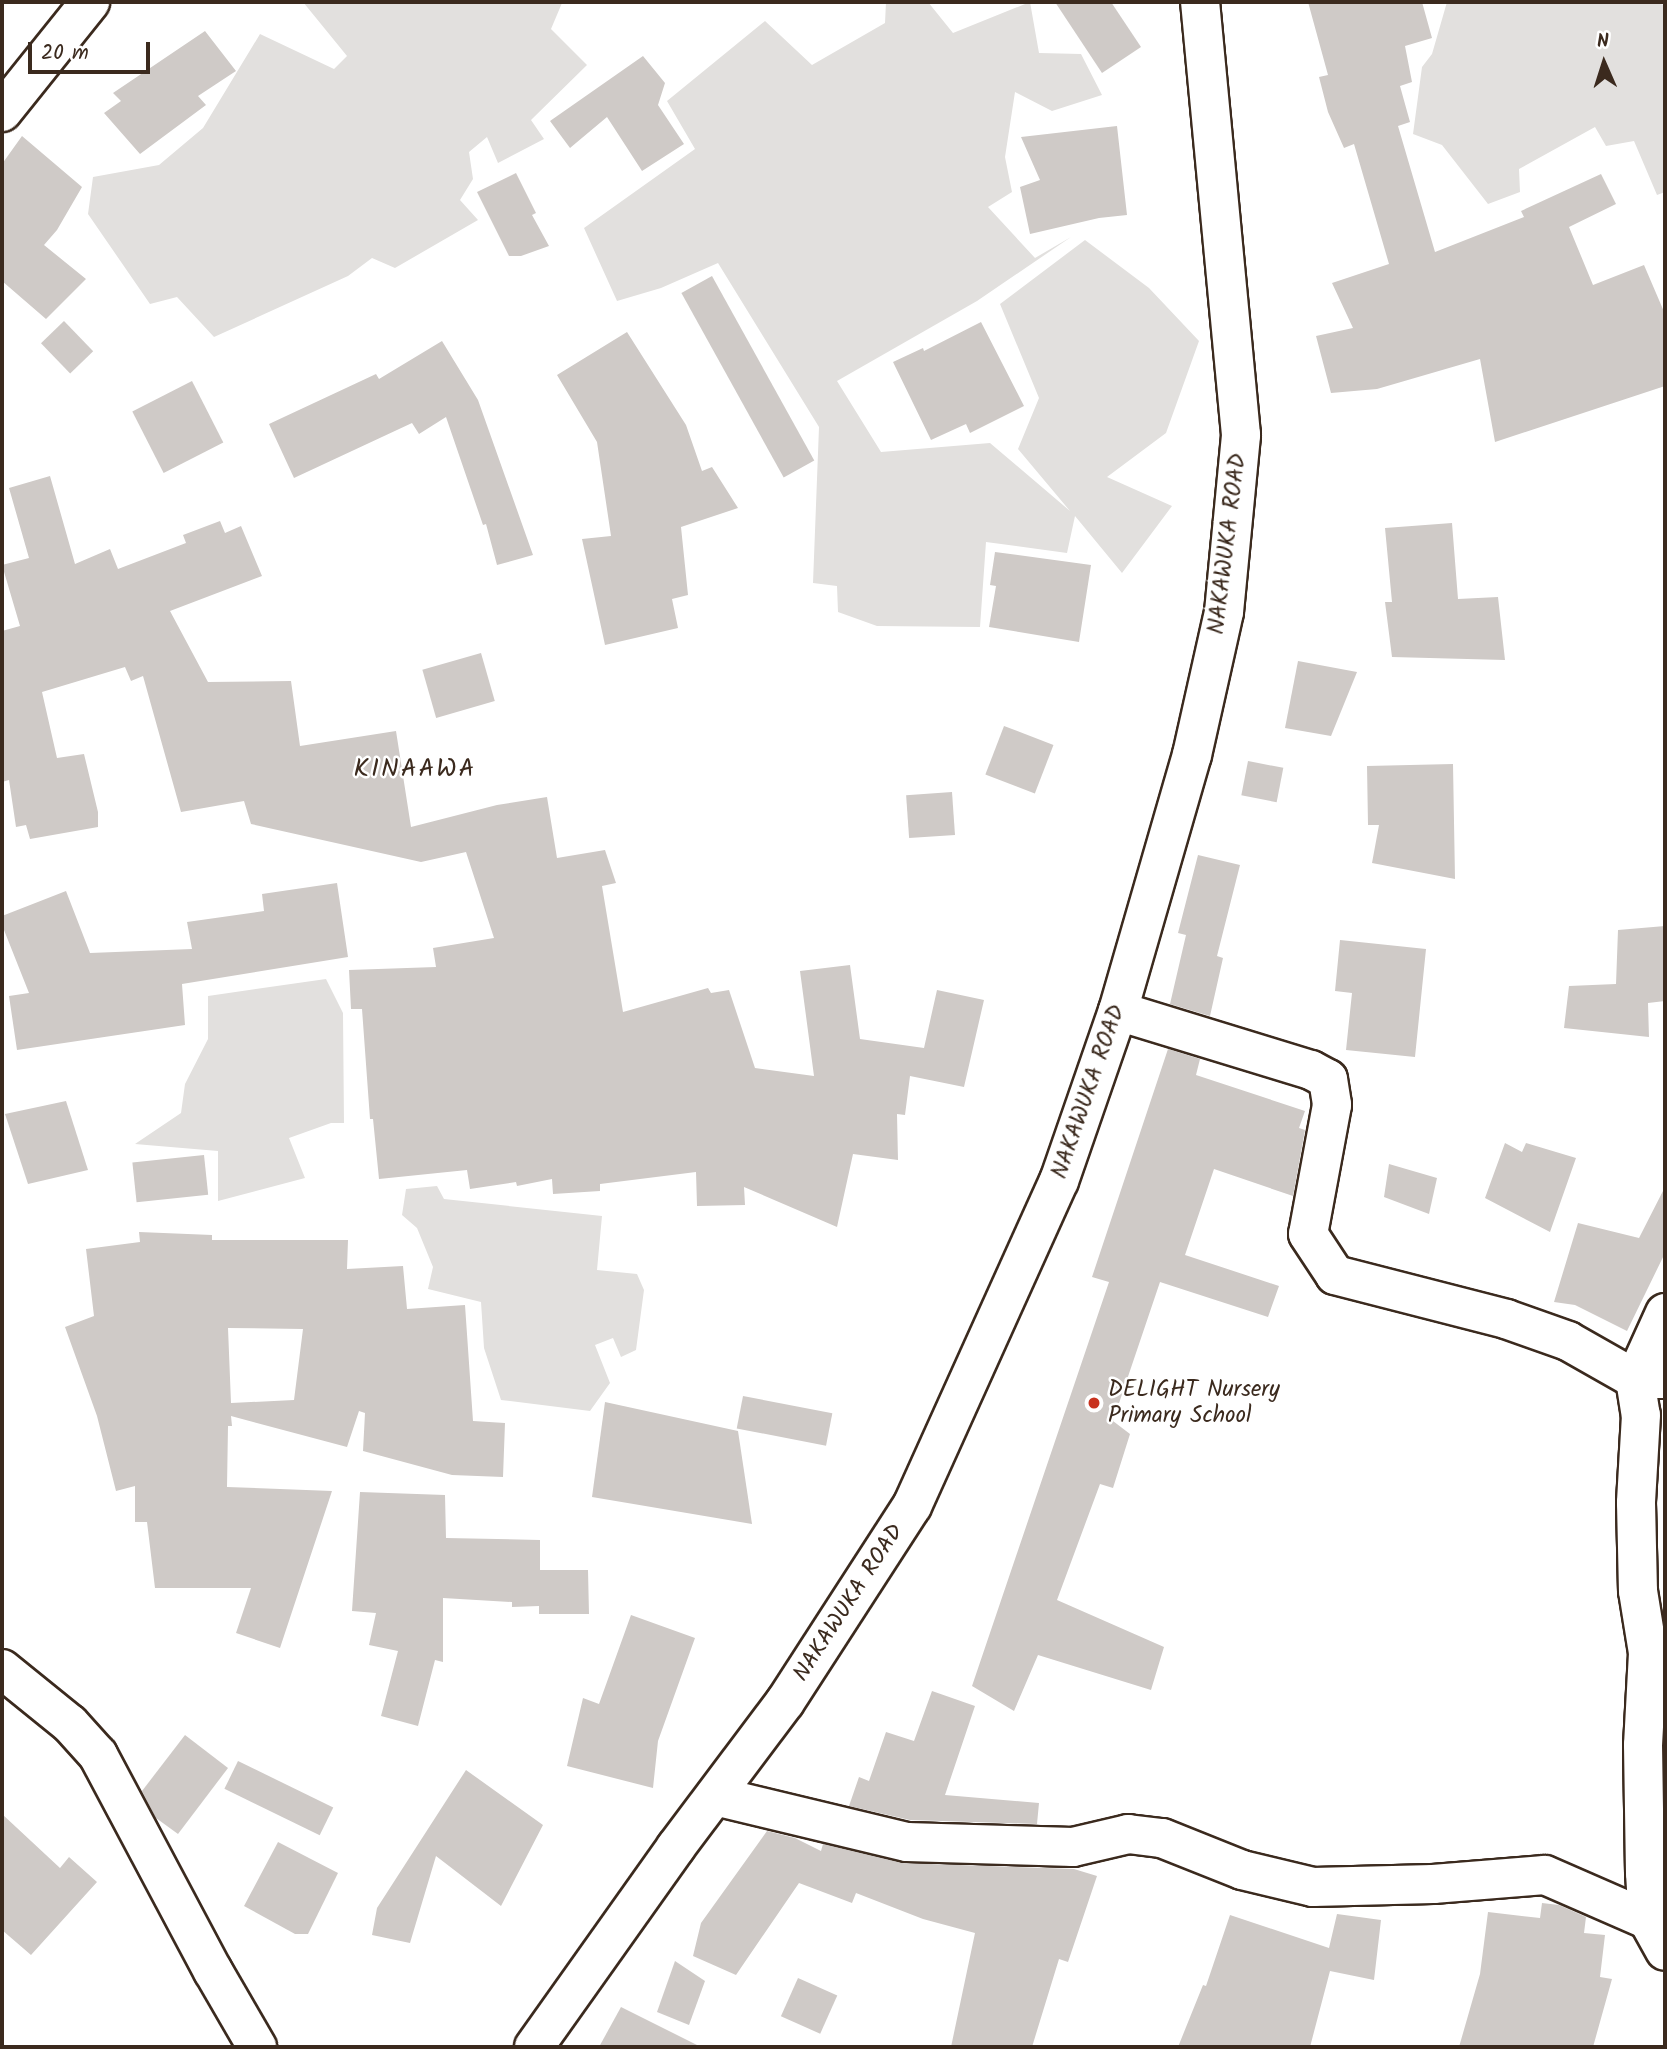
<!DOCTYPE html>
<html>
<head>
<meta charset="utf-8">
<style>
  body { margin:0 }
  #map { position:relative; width:1667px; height:2049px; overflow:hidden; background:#fff; font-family:Kalam,sans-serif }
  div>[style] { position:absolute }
  .green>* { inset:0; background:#e2e0de }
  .building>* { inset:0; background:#cfcac7; transform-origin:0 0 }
  .roads { filter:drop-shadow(2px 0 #3b2a1e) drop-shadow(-2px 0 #3b2a1e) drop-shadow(0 2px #3b2a1e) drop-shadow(0 -2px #3b2a1e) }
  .street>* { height:38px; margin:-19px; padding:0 19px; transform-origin:19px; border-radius:19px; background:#fff }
  .secondary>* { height:38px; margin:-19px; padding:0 19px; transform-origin:19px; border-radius:19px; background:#fff }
  .dots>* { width:19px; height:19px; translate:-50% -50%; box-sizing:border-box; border:4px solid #fff; border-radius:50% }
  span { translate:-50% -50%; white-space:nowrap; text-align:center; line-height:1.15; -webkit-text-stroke:5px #fff; paint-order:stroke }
  .street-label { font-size:23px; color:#3b2a1e }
  .poi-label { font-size:23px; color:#3b2a1e }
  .left { translate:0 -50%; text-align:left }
  .quarter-label { font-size:26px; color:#3b2a1e; letter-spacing:2px }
  .frame { position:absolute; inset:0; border:4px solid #3b2a1e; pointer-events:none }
  .north { position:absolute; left:1569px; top:28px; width:70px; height:70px; -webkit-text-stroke:5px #fff; paint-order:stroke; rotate:357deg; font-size:19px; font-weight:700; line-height:28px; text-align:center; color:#3b2a1e }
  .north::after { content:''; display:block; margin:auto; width:24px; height:32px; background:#3b2a1e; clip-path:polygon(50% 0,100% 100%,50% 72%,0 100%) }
  .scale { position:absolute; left:28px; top:42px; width:122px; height:32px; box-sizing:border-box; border:4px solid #3b2a1e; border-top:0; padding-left:9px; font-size:21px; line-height:24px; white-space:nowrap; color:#3b2a1e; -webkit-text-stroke:5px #fff; paint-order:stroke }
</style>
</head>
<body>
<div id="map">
  <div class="green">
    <div style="clip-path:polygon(303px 2px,576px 2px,562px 3px,551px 29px,587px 65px,531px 120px,544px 139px,498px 163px,487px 137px,469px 152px,473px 179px,460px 200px,478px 220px,395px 268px,372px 258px,348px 276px,214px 337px,177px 297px,150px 304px,88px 214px,93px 177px,159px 165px,203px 128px,260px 34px,334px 69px,347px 56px)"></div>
    <div style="clip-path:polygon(886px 2px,928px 2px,953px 33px,1030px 2px,1039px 53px,1081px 54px,1102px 95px,1052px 111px,1015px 92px,1005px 157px,1012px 192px,988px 207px,1035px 258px,1071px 237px,977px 301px,837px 381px,881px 452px,990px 443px,1070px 511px,1018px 449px,1039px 398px,1000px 304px,1085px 240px,1149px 288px,1199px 341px,1166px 433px,1107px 477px,1172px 506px,1122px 573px,1075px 516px,1067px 553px,986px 542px,980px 627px,877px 626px,838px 612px,837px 586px,813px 583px,819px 427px,718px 263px,661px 288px,617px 301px,584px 228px,695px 149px,667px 101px,765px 21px,812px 65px,885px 23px)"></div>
    <div style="clip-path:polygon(1447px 2px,1650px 2px,1665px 5px,1665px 192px,1657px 195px,1634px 141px,1606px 146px,1595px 127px,1519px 169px,1520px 192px,1488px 204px,1442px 145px,1413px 134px,1422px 67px,1432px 54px)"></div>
    <div style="clip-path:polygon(326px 979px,343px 1013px,344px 1123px,331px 1123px,289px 1138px,305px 1178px,218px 1201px,218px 1151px,135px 1144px,181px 1113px,185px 1084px,208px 1039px,208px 996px)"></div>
    <div style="clip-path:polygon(437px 1186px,444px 1199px,602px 1216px,597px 1270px,637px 1274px,644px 1290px,636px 1350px,621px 1357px,613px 1338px,595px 1345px,610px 1383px,590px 1411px,501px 1400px,484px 1348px,481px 1302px,428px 1289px,433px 1267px,417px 1228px,402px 1215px,406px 1189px)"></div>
  </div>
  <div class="building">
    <div style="clip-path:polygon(1055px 2px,1111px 2px,1141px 47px,1102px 73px)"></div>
    <div style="clip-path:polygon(1308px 2px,1422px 2px,1432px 38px,1405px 46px,1412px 82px,1400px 86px,1410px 122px,1398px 126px,1435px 252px,1524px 217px,1521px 211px,1601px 174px,1616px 204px,1569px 227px,1593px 285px,1644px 265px,1665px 314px,1665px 386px,1495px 442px,1480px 359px,1377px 389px,1331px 393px,1316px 336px,1353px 328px,1332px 283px,1389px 264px,1354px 144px,1344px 148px,1328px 112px,1319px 77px,1328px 75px)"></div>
    <div style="clip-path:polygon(205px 31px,236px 71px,198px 96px,206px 105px,140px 154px,104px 113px,121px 101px,113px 93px)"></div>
    <div style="clip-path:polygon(643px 56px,665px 83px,658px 105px,684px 144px,642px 171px,607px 117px,570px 148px,550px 121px)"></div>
    <div style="clip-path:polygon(1117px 126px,1127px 215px,1099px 218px,1030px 234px,1020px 187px,1040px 180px,1021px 137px)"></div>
    <div style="clip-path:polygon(22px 136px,82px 187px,57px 230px,44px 245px,86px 279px,46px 319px,2px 281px,2px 164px)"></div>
    <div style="clip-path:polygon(516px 173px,536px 213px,532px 215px,549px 246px,521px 256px,509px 256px,477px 192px)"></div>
    <div style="left:712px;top:276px;width:211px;height:35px;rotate:61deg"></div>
    <div style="left:64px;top:321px;width:42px;height:32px;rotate:46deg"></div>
    <div style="clip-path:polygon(981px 322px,1024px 406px,970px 433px,966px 424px,931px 440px,893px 362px,923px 348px,924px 351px)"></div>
    <div style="clip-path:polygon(627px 332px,686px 425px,702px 471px,712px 467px,738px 508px,681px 527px,688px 595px,672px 599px,678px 628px,605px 645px,582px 539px,611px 536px,597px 442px,557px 375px)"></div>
    <div style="clip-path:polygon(442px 341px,478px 400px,533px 555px,497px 565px,486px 524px,483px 525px,446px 417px,419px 434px,412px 423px,294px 478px,269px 424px,376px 374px,379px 379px)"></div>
    <div style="left:192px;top:381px;width:69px;height:67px;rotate:63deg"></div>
    <div style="clip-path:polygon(50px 476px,75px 564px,110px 549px,118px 569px,186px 543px,183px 535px,220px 521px,225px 533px,241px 526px,262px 576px,170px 611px,208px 682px,291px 681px,300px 746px,396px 731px,411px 827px,497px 805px,547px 797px,557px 858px,605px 850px,616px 883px,602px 886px,623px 1012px,708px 988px,711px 993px,729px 990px,755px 1068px,814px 1076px,800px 971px,850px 965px,860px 1039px,924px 1048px,937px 990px,984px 1000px,964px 1087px,910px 1076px,905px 1115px,897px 1114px,898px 1160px,853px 1154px,837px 1227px,744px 1187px,745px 1205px,697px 1206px,696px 1172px,600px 1184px,600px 1191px,553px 1194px,552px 1179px,517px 1186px,516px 1182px,470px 1189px,467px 1170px,379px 1179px,373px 1119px,370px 1119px,362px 1009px,351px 1009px,349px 970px,436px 967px,433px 948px,494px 938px,466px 852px,421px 862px,251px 824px,244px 801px,181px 812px,143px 676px,131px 681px,125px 667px,42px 692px,57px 758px,84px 754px,98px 812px,98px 827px,30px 839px,26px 825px,16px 827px,9px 780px,2px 782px,2px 631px,20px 626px,2px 565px,29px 558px,9px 488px)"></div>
    <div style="clip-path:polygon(1452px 523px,1458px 599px,1498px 597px,1505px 660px,1392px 657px,1385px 602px,1392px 602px,1385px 528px)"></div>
    <div style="clip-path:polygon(995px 552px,1091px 565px,1079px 642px,989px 627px,996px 586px,990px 585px)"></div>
    <div style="left:481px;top:653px;width:50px;height:61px;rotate:74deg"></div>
    <div style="clip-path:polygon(1298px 661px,1357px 672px,1331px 736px,1285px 728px)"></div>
    <div style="left:1004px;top:726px;width:53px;height:52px;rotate:21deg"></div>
    <div style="left:1248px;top:761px;width:36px;height:35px;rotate:11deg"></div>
    <div style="clip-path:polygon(1453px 764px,1455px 879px,1372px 863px,1379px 825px,1368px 825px,1367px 766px)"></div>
    <div style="left:952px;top:792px;width:43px;height:46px;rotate:86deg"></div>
    <div style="clip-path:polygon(1198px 855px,1240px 865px,1217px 956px,1223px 958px,1210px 1016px,1170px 1004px,1186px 935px,1178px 933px)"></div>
    <div style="clip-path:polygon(337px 883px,348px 957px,182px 984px,185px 1025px,17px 1050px,9px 996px,29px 993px,2px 925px,2px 916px,66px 891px,90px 953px,192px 949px,187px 922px,264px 911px,262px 894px)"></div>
    <div style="clip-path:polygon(1665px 926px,1665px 1001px,1648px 1003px,1649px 1037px,1564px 1028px,1569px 986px,1616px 984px,1618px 930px)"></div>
    <div style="clip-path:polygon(1340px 940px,1426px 949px,1415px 1057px,1346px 1050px,1352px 993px,1335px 991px)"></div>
    <div style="clip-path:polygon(1168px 1049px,1200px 1059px,1196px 1075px,1305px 1111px,1299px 1128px,1305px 1130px,1293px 1196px,1214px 1169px,1185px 1255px,1279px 1286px,1268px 1317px,1160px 1282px,1113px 1421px,1130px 1434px,1113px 1488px,1100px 1484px,1057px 1600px,1164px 1647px,1151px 1690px,1038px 1655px,1014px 1711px,972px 1686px,1109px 1282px,1092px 1277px)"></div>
    <div style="clip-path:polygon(66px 1101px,88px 1170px,28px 1184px,5px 1114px)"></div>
    <div style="clip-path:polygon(1505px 1143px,1522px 1152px,1526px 1143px,1576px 1158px,1550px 1232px,1485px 1198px)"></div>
    <div style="left:204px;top:1155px;width:40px;height:72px;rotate:84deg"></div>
    <div style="clip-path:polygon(1389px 1164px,1437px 1178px,1429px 1214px,1384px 1197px)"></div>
    <div style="clip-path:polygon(1665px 1187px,1665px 1253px,1627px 1331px,1575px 1305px,1554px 1302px,1578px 1223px,1639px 1238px)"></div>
    <div style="clip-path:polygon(evenodd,139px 1232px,212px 1235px,212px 1240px,348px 1240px,347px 1269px,403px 1266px,407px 1309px,465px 1305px,473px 1421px,505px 1423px,503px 1477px,452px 1475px,363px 1451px,365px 1413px,359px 1411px,347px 1447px,231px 1416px,232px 1426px,228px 1426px,227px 1487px,332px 1491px,280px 1648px,236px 1633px,251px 1588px,155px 1588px,147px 1522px,135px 1522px,135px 1486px,116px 1491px,97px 1416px,65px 1327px,94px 1316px,86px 1249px,140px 1242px,139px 1232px,228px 1328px,303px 1329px,294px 1400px,231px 1403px,228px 1328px)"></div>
    <div style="left:743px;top:1396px;width:91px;height:33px;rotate:11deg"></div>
    <div style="clip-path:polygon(605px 1402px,738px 1431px,752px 1524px,592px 1497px)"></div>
    <div style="clip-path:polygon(360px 1492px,445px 1495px,446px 1538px,540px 1540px,540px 1570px,588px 1570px,589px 1614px,539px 1614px,539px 1606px,512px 1607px,512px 1602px,443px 1598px,443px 1662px,435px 1660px,418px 1726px,381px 1716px,398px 1651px,369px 1645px,376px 1613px,352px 1611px)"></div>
    <div style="clip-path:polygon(631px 1615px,695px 1638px,658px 1741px,653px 1788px,567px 1766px,583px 1698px,599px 1704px)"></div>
    <div style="clip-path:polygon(932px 1691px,975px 1706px,945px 1795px,1039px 1803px,1037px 1824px,910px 1820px,849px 1806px,859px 1777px,869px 1781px,886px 1732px,914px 1741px)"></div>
    <div style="clip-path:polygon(185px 1735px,228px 1768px,178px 1834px,156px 1818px,142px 1791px)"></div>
    <div style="left:238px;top:1761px;width:106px;height:31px;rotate:26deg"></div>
    <div style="clip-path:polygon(466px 1770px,543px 1825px,501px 1906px,436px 1856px,410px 1943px,372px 1935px,377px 1908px)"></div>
    <div style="clip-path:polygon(2px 1814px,60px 1868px,69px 1857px,97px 1882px,31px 1955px,2px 1930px)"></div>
    <div style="clip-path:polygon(767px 1831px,795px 1838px,821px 1851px,823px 1844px,902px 1863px,1074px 1869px,1097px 1876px,1068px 1962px,1059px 1959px,1032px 2047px,951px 2047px,975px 1933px,923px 1919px,856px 1893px,852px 1903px,799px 1883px,736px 1975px,693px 1956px,701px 1923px)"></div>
    <div style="clip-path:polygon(278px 1842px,338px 1873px,308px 1934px,295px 1934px,244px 1906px)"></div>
    <div style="clip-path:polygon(1542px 1903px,1559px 1905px,1586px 1917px,1584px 1933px,1605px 1935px,1600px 1977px,1612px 1979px,1593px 2047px,1459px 2047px,1480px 1974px,1488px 1912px,1540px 1918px)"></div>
    <div style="clip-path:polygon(1337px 1914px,1381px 1920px,1374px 1980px,1330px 1971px,1310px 2047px,1178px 2047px,1203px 1985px,1206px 1986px,1230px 1915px,1329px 1948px)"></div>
    <div style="clip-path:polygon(675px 1961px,705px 1981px,689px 2025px,657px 2012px)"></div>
    <div style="left:798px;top:1978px;width:43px;height:42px;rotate:24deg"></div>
    <div style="clip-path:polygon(621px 2007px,701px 2047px,599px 2047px)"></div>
  </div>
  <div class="roads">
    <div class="street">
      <div style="left:2px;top:112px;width:141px;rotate:-51.3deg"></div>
      <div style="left:1118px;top:1011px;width:202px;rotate:17deg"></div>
      <div style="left:1311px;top:1070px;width:19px;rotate:28deg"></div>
      <div style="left:1328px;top:1079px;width:26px;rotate:81deg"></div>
      <div style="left:1332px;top:1105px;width:131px;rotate:100.5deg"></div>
      <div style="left:1308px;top:1234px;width:49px;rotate:56.6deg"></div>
      <div style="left:1335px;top:1275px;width:177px;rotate:14.4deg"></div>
      <div style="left:1506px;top:1319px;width:66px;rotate:19.5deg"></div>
      <div style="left:1568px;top:1341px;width:77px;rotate:29.6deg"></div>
      <div style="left:1635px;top:1379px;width:30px"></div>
      <div style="left:1665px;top:1313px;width:72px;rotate:114.4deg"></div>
      <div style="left:1635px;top:1379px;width:36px;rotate:81deg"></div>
      <div style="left:1641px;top:1415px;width:88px;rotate:93.3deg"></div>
      <div style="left:1636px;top:1503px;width:88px;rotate:88.7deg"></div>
      <div style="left:1638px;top:1591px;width:63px;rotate:80.8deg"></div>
      <div style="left:1648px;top:1653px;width:92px;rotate:93.1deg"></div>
      <div style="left:1643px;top:1745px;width:128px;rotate:89.1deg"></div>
      <div style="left:1645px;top:1873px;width:47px;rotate:86.3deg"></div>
      <div style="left:1648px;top:1920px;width:35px;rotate:61deg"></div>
      <div style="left:2px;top:1669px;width:87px;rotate:39deg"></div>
      <div style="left:70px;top:1724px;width:42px;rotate:47.9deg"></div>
      <div style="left:98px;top:1755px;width:245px;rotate:62deg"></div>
      <div style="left:213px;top:1971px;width:88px;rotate:59.9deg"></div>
      <div style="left:715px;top:1796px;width:197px;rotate:13.5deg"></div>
      <div style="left:907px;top:1842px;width:166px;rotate:1.7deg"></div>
      <div style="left:1073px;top:1847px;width:57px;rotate:-13.3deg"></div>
      <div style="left:1128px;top:1834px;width:34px;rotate:7deg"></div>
      <div style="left:1162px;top:1838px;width:86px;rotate:21.8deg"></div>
      <div style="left:1242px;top:1870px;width:73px;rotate:13.5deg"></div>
      <div style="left:1313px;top:1887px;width:120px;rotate:-1.4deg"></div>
      <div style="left:1433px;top:1884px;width:112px;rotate:-4.6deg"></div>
      <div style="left:1545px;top:1875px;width:112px;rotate:23.6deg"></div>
    </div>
    <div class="secondary">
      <div style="left:534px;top:2047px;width:245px;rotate:-54.6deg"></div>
      <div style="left:676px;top:1847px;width:181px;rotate:-53.1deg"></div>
      <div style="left:785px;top:1702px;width:234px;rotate:-57.1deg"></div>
      <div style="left:912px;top:1506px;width:357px;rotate:-65.7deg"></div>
      <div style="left:1059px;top:1181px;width:180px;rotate:-70.9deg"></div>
      <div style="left:1118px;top:1011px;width:266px;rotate:-73.9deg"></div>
      <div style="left:1192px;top:755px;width:147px;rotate:-77.4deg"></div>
      <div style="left:1224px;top:612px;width:178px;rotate:-84.5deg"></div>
      <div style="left:1241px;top:435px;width:435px;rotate:-95.4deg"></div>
    </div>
  </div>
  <div class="dots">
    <div style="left:1094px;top:1403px;background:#c8321e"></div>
  </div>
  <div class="street-label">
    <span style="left:1228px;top:544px;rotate:-83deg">NAKAWUKA ROAD</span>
    <span style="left:1089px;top:1092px;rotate:-71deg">NAKAWUKA ROAD</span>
    <span style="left:849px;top:1603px;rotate:-57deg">NAKAWUKA ROAD</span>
  </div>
  <div class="poi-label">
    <span class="left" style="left:1108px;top:1403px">DELIGHT Nursery<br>Primary School</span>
  </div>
  <div class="quarter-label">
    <span style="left:415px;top:770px">KINAAWA</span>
  </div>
  <div class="frame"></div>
  <div class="north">N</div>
  <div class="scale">20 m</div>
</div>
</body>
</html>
